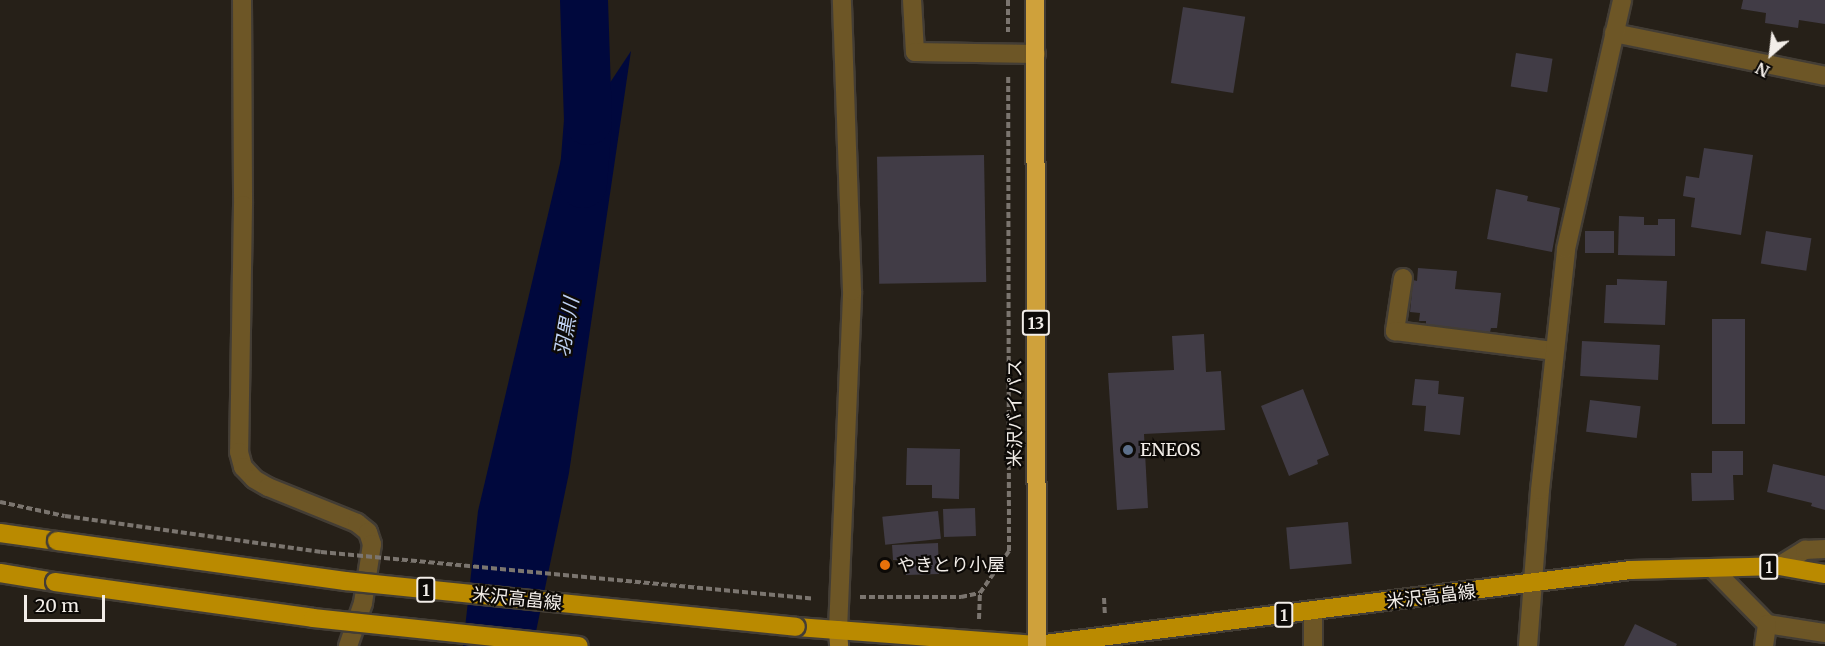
<!DOCTYPE html>
<html>
<head>
<meta charset="utf-8">
<style>
  body { margin:0 }
  #map { position:relative; width:1825px; height:646px; overflow:hidden; background:#262018; font-family:Merriweather,"Noto Sans JP",serif }
  div>[style] { position:absolute }
  .water>* { inset:0; background:#00083d }
  .river>* { height:48px; margin:-24px; padding:0 24px; transform-origin:24px; border-radius:24px; background:#00083d }
  .building>* { inset:0; background:#413c46; transform-origin:0 0 }
  .path>* { height:4px; margin-top:-2px; transform-origin:0; background:repeating-linear-gradient(90deg,#7b756f 0 6px,transparent 0 9px) }
  .roads { filter:drop-shadow(2px 0 #433d35) drop-shadow(-2px 0 #433d35) drop-shadow(0 2px #433d35) drop-shadow(0 -2px #433d35) }
  .street>* { height:18px; margin:-9px; padding:0 9px; transform-origin:9px; border-radius:9px; background:#6d5626 }
  .secondary>* { height:18px; margin:-9px; padding:0 9px; transform-origin:9px; border-radius:9px; background:#98731c }
  .primary>* { height:18px; margin:-9px; padding:0 9px; transform-origin:9px; border-radius:9px; background:#ba8a00 }
  .highway>* { height:18px; margin:-9px; padding:0 9px; transform-origin:9px; border-radius:9px; background:#cfa13b }
  .path-bridge>* { height:4px; margin-top:-2px; transform-origin:0; background:repeating-linear-gradient(90deg,#7b756f 0 6px,transparent 0 9px) }
  .bridges { filter:drop-shadow(2px 0 #433d35) drop-shadow(-2px 0 #433d35) drop-shadow(0 2px #433d35) drop-shadow(0 -2px #433d35) }
  .primary-bridge>* { height:18px; margin:-9px; padding:0 9px; transform-origin:9px; border-radius:9px; background:#ba8a00 }
  .dots>* { width:16px; height:16px; translate:-50% -50%; box-sizing:border-box; border:3px solid #0d0a07; border-radius:50% }
  span { translate:-50% -50%; white-space:nowrap; text-align:center; line-height:1.15; -webkit-text-stroke:4.5px #0d0a07; paint-order:stroke }
  .shield-label span { padding:2px 4px; background:#0d0a07; border:2px solid; border-radius:4px; -webkit-text-stroke-width:0 }
  .shield-label { font-size:16px; color:#f2ede8; font-weight:700 }
  .street-label { font-size:18px; color:#f2ede8 }
  .poi-label { font-size:18px; color:#f2ede8 }
  .left { translate:0 -50%; text-align:left }
  .water-label { font-size:20px; color:#bdcff1; font-style:italic }
  .north { position:absolute; left:1741px; top:24px; width:60px; height:60px; -webkit-text-stroke:4px #0d0a07; paint-order:stroke; rotate:208deg; font-size:16px; font-weight:700; line-height:24px; text-align:center; color:#f2ede8 }
  .north::after { content:''; display:block; margin:auto; width:21px; height:27px; background:#f2ede8; clip-path:polygon(50% 0,100% 100%,50% 72%,0 100%) }
  .scale { position:absolute; left:24px; top:595px; width:81px; height:27px; box-sizing:border-box; border:3px solid #f2ede8; border-top:0; padding-left:8px; font-size:18px; line-height:21px; white-space:nowrap; color:#f2ede8; -webkit-text-stroke:4px #0d0a07; paint-order:stroke }
</style>
</head>
<body>
<div id="map">
  <div class="water">
    <div style="clip-path:polygon(631px 51px,569px 473px,533px 646px,463px 646px,478px 511px,562px 155px)"></div>
  </div>
  <div class="river">
    <div style="left:583px;top:184px;width:63px;rotate:-85.5deg"></div>
    <div style="left:588px;top:121px;width:121px;rotate:-91.9deg"></div>
  </div>
  <div class="building">
    <div style="clip-path:polygon(1743px 0,1825px 0,1825px 24px,1799px 20px,1798px 28px,1765px 23px,1766px 13px,1741px 9px)"></div>
    <div style="left:1183px;top:7px;width:63px;height:77px;rotate:9deg"></div>
    <div style="left:1516px;top:53px;width:37px;height:34px;rotate:9deg"></div>
    <div style="clip-path:polygon(1704px 148px,1753px 155px,1741px 235px,1691px 227px,1695px 198px,1683px 196px,1686px 176px,1699px 178px)"></div>
    <div style="left:984px;top:155px;width:127px;height:107px;rotate:89deg"></div>
    <div style="clip-path:polygon(1496px 189px,1528px 196px,1527px 201px,1560px 208px,1552px 252px,1487px 239px)"></div>
    <div style="clip-path:polygon(1619px 216px,1644px 217px,1644px 225px,1658px 225px,1658px 219px,1675px 219px,1675px 256px,1618px 255px)"></div>
    <div style="left:1585px;top:231px;width:29px;height:22px"></div>
    <div style="left:1766px;top:231px;width:46px;height:33px;rotate:9deg"></div>
    <div style="clip-path:polygon(1418px 268px,1457px 271px,1455px 289px,1501px 293px,1497px 328px,1491px 328px,1490px 332px,1426px 326px,1426px 321px,1419px 321px,1420px 313px,1410px 312px,1413px 280px,1417px 281px)"></div>
    <div style="clip-path:polygon(1617px 279px,1667px 281px,1665px 325px,1604px 323px,1606px 285px,1617px 285px)"></div>
    <div style="left:1712px;top:319px;width:33px;height:105px"></div>
    <div style="clip-path:polygon(1204px 334px,1206px 372px,1221px 371px,1225px 430px,1144px 434px,1148px 508px,1117px 510px,1108px 373px,1174px 370px,1172px 336px)"></div>
    <div style="left:1582px;top:341px;width:78px;height:35px;rotate:3deg"></div>
    <div style="clip-path:polygon(1415px 379px,1439px 381px,1438px 394px,1464px 397px,1460px 435px,1424px 431px,1426px 406px,1412px 405px)"></div>
    <div style="clip-path:polygon(1303px 389px,1329px 455px,1317px 460px,1318px 464px,1289px 476px,1261px 406px)"></div>
    <div style="left:1590px;top:400px;width:51px;height:32px;rotate:7deg"></div>
    <div style="clip-path:polygon(907px 448px,960px 449px,959px 499px,932px 498px,932px 485px,906px 485px)"></div>
    <div style="clip-path:polygon(1712px 451px,1743px 451px,1743px 475px,1733px 475px,1734px 500px,1692px 501px,1691px 473px,1712px 473px)"></div>
    <div style="clip-path:polygon(1773px 464px,1825px 476px,1825px 510px,1811px 506px,1812px 503px,1767px 492px)"></div>
    <div style="left:975px;top:508px;width:28px;height:32px;rotate:88deg"></div>
    <div style="left:938px;top:511px;width:28px;height:56px;rotate:84deg"></div>
    <div style="left:1348px;top:522px;width:42px;height:62px;rotate:85deg"></div>
    <div style="clip-path:polygon(938px 543px,939px 574px,906px 575px,905px 560px,893px 560px,892px 545px)"></div>
    <div style="clip-path:polygon(1635px 624px,1677px 644px,1676px 646px,1624px 646px)"></div>
  </div>
  <div class="path">
    <div style="left:1008px;top:0;width:32px;rotate:90deg"></div>
    <div style="left:0;top:502px;width:66px;rotate:12.2deg"></div>
    <div style="left:860px;top:597px;width:101px"></div>
    <div style="left:961px;top:597px;width:19px;rotate:-12deg"></div>
    <div style="left:980px;top:593px;width:51px;rotate:-55.4deg"></div>
    <div style="left:1009px;top:551px;width:475px;rotate:-90.1deg"></div>
    <div style="left:1104px;top:598px;width:17px;rotate:87deg"></div>
    <div style="left:979px;top:619px;width:26px;rotate:-88deg"></div>
  </div>
  <div class="roads">
    <div class="street">
      <div style="left:242px;top:0;width:205px;rotate:89.7deg"></div>
      <div style="left:243px;top:205px;width:247px;rotate:90.9deg"></div>
      <div style="left:239px;top:452px;width:16px;rotate:75deg"></div>
      <div style="left:243px;top:467px;width:16px;rotate:47deg"></div>
      <div style="left:254px;top:479px;width:16px;rotate:30deg"></div>
      <div style="left:268px;top:487px;width:96px;rotate:22deg"></div>
      <div style="left:357px;top:523px;width:14px;rotate:39deg"></div>
      <div style="left:368px;top:532px;width:13px;rotate:72deg"></div>
      <div style="left:372px;top:544px;width:60px;rotate:98.7deg"></div>
      <div style="left:363px;top:603px;width:46px;rotate:109.2deg"></div>
      <div style="left:912px;top:0;width:52px;rotate:86.7deg"></div>
      <div style="left:915px;top:52px;width:121px;rotate:0.9deg"></div>
      <div style="left:1614px;top:33px;width:215px;rotate:11.5deg"></div>
      <div style="left:1403px;top:278px;width:54px;rotate:98.6deg"></div>
      <div style="left:1395px;top:331px;width:159px;rotate:7.2deg"></div>
      <div style="left:1779px;top:566px;width:31px;rotate:-32deg"></div>
      <div style="left:1805px;top:550px;width:20px;rotate:-3deg"></div>
      <div style="left:1713px;top:569px;width:77px;rotate:45.5deg"></div>
      <div style="left:1767px;top:624px;width:59px;rotate:8.8deg"></div>
      <div style="left:1313px;top:611px;width:35px;rotate:90deg"></div>
      <div style="left:838px;top:630px;width:339px;rotate:-87.6deg"></div>
      <div style="left:852px;top:291px;width:291px;rotate:-92deg"></div>
      <div style="left:1528px;top:646px;width:156px;rotate:-85.6deg"></div>
      <div style="left:1540px;top:490px;width:242px;rotate:-83.8deg"></div>
      <div style="left:1566px;top:249px;width:255px;rotate:-77.3deg"></div>
      <div style="left:1764px;top:646px;width:22px;rotate:-82deg"></div>
    </div>
    <div class="secondary">
      <div style="left:838px;top:630px;width:16px;rotate:86deg"></div>
    </div>
    <div class="primary">
      <div style="left:0;top:533px;width:58px;rotate:8deg"></div>
      <div style="left:0;top:573px;width:56px;rotate:9.3deg"></div>
      <div style="left:796px;top:627px;width:242px;rotate:4.3deg"></div>
      <div style="left:1037px;top:645px;width:599px;rotate:-7.2deg"></div>
      <div style="left:1631px;top:570px;width:148px;rotate:-1.5deg"></div>
      <div style="left:1779px;top:566px;width:47px;rotate:9.9deg"></div>
    </div>
    <div class="highway">
      <div style="left:1035px;top:0;width:646px;rotate:89.82deg"></div>
    </div>
  </div>
  <div class="path-bridge">
    <div style="left:65px;top:516px;width:259px;rotate:8deg"></div>
    <div style="left:321px;top:552px;width:493px;rotate:5.4deg"></div>
  </div>
  <div class="bridges">
    <div class="primary-bridge">
      <div style="left:57px;top:541px;width:291px;rotate:7.9deg"></div>
      <div style="left:345px;top:581px;width:453px;rotate:5.8deg"></div>
      <div style="left:55px;top:582px;width:260px;rotate:7.9deg"></div>
      <div style="left:313px;top:618px;width:267px;rotate:6deg"></div>
    </div>
  </div>
  <div class="dots">
    <div style="left:1128px;top:450px;background:#5c6f8a"></div>
    <div style="left:885px;top:565px;background:#e8710a"></div>
  </div>
  <div class="shield-label">
    <span style="left:1036px;top:323px">13</span>
    <span style="left:1769px;top:567px">1</span>
    <span style="left:426px;top:590px">1</span>
    <span style="left:1284px;top:615px">1</span>
  </div>
  <div class="street-label">
    <span style="left:1015px;top:413px;rotate:-90deg">米沢バイパス</span>
    <span style="left:1431px;top:597px;rotate:-7deg">米沢高畠線</span>
    <span style="left:517px;top:599px;rotate:6deg">米沢高畠線</span>
  </div>
  <div class="poi-label">
    <span class="left" style="left:1140px;top:450px">ENEOS</span>
    <span class="left" style="left:897px;top:565px">やきとり小屋</span>
  </div>
  <div class="water-label">
    <span style="left:566px;top:327px;rotate:-80deg">羽黒川</span>
  </div>
  <div class="north">N</div>
  <div class="scale">20 m</div>
</div>
</body>
</html>
